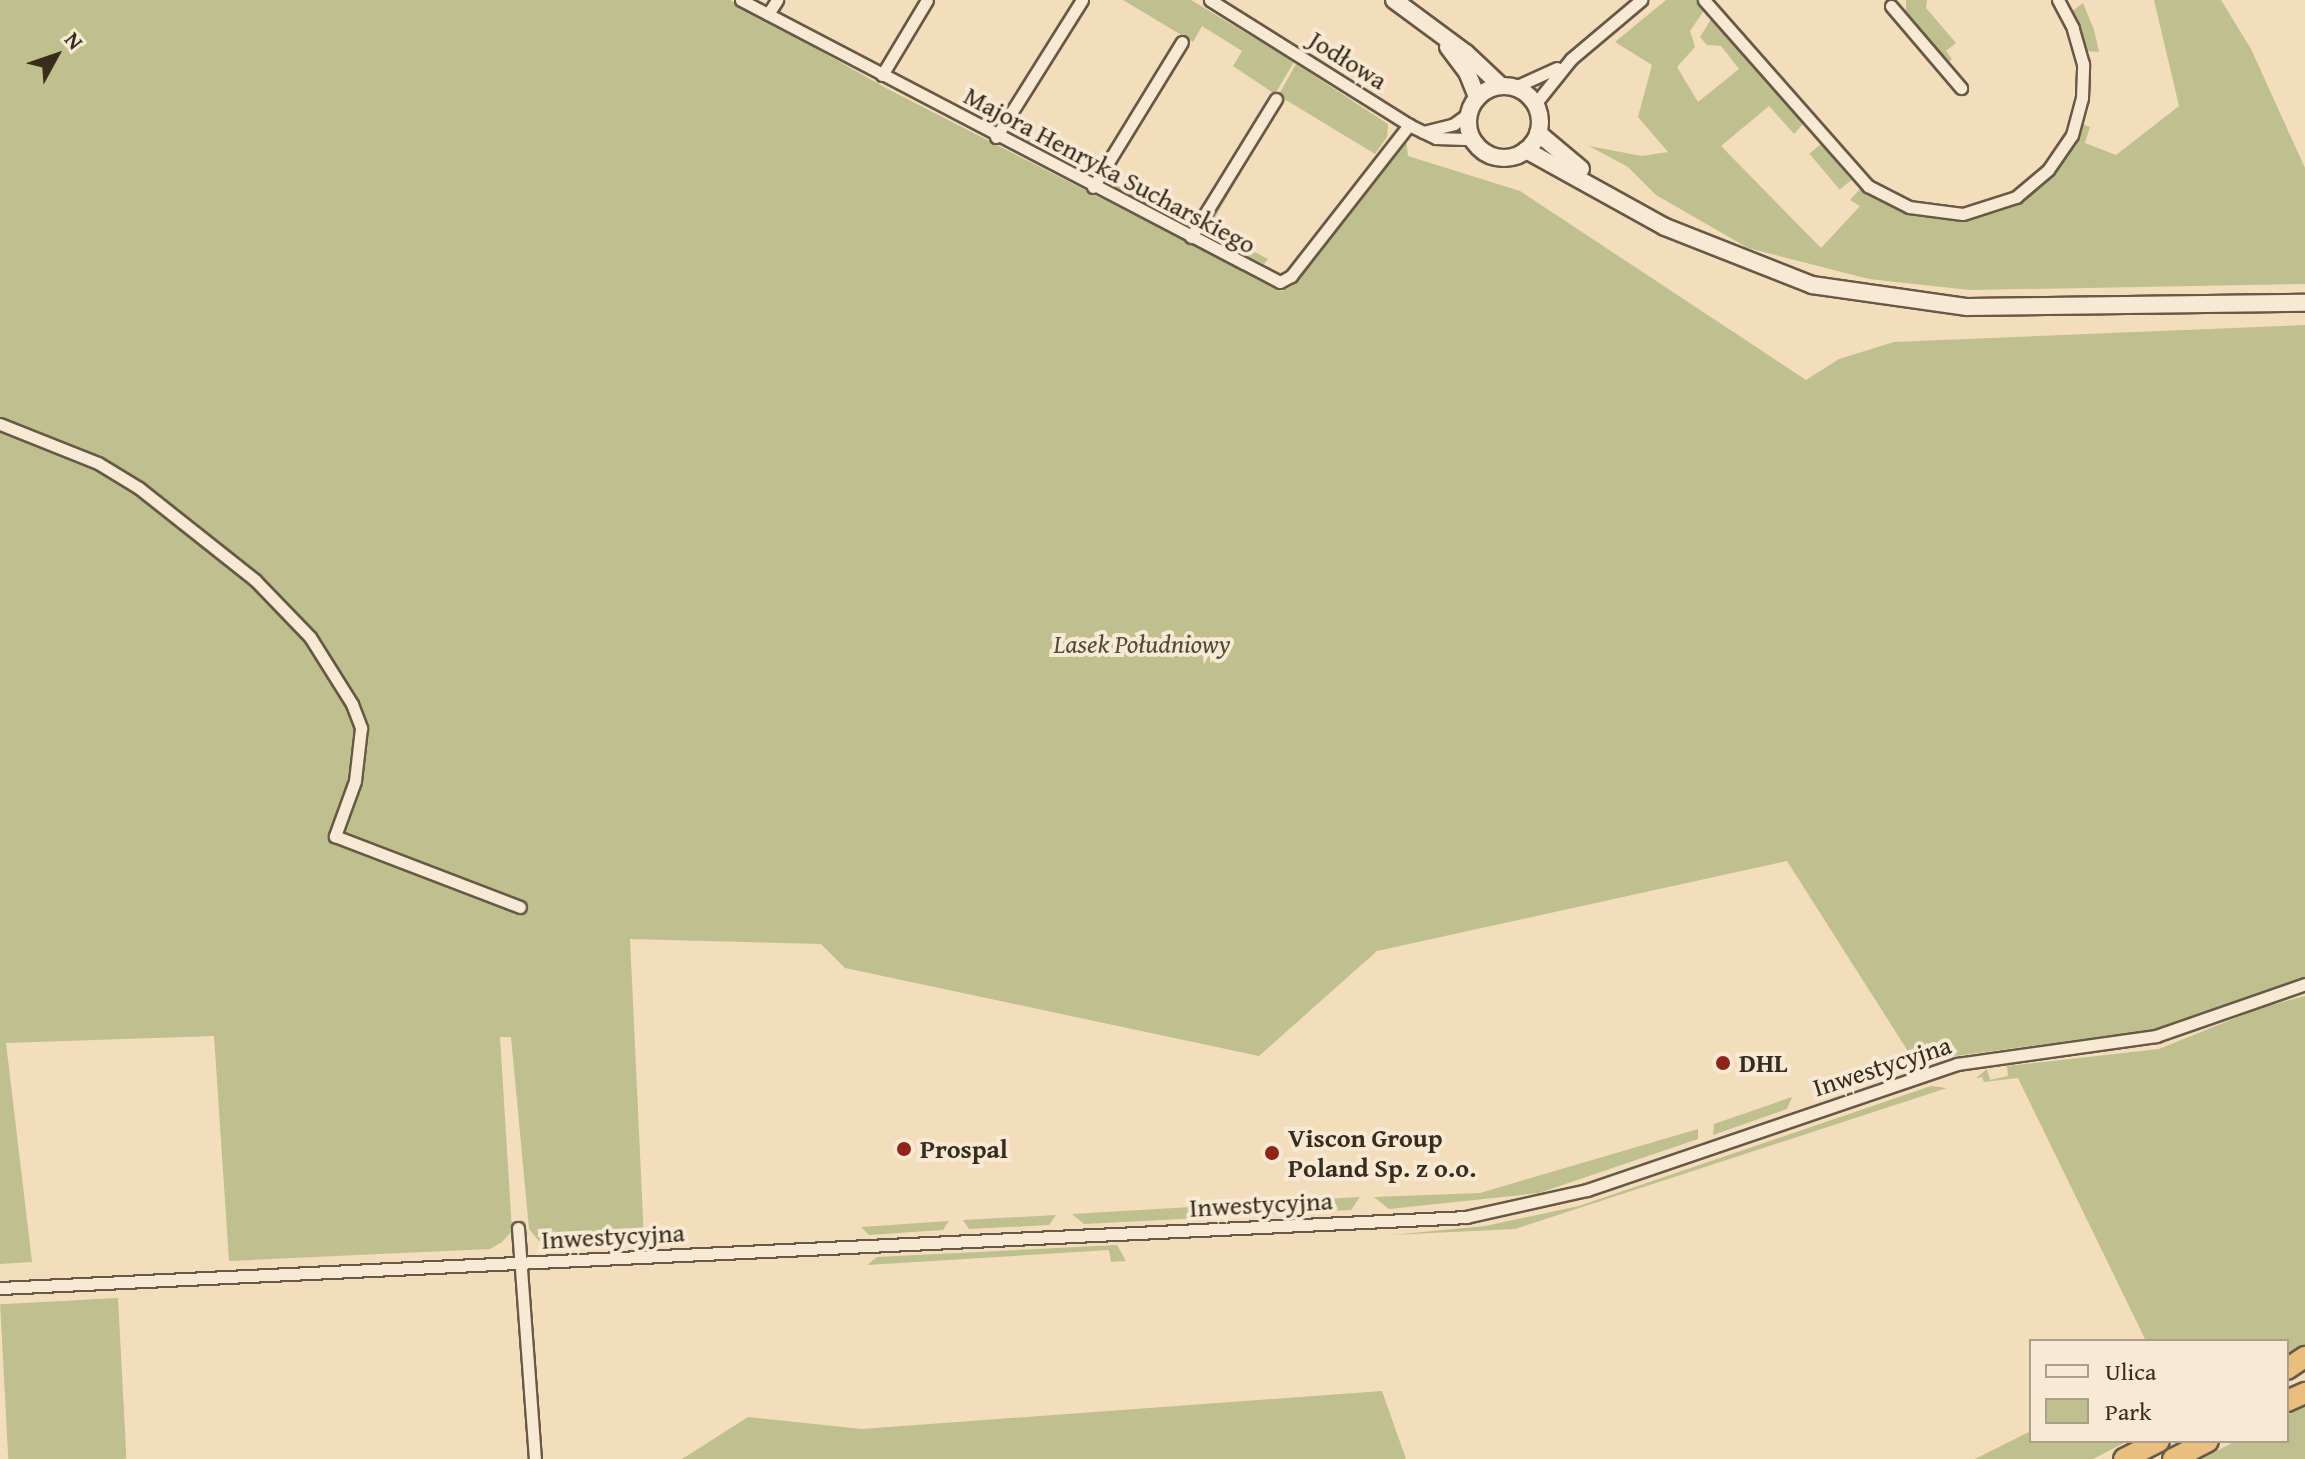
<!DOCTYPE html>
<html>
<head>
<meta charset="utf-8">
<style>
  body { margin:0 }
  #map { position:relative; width:2305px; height:1459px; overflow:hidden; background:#f3ddbc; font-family:"Gentium Book Plus",serif }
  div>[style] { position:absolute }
  .green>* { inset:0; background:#bec08e; transform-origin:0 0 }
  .roads { filter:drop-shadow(2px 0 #675945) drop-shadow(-2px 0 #675945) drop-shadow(0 2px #675945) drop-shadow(0 -2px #675945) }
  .minor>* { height:11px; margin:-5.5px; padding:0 5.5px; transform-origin:5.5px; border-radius:5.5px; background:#f7e9d3 }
  .secondary>* { height:16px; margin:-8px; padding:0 8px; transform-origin:8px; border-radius:8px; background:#f7e9d3 }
  .secondary>.ring { margin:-8px; padding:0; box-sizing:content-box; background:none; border:16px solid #f7e9d3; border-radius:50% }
  .motorway>* { height:20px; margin:-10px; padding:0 10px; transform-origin:10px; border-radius:10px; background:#eabe7e }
  .dots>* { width:22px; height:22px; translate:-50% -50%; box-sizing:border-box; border:4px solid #f7e9d3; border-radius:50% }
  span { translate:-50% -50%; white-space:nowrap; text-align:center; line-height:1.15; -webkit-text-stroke:8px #f7e9d3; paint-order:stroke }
  .street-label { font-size:26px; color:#382d1d }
  .park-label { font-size:26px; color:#534a34; font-style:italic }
  .poi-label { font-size:26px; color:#382d1d; font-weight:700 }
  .left { translate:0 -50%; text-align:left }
  .legend { position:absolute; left:2029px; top:1339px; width:260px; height:104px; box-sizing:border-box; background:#f7e9d3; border:2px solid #ab9e8a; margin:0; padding:10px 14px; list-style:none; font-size:24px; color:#382d1d }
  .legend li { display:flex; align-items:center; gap:16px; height:40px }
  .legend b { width:40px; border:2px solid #ab9e8a }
  .north { position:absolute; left:16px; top:16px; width:80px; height:80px; -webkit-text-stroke:6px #f7e9d3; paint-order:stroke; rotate:50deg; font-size:22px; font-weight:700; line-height:32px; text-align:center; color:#382d1d }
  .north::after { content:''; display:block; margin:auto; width:28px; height:36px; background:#382d1d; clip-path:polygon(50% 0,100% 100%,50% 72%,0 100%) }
</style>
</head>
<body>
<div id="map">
  <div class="green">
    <div style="clip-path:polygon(0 0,730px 0,886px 88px,1282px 291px,1292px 286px,1406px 138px,1408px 156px,1520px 191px,1806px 380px,1839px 359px,1894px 342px,2305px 325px,2305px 977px,2151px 1030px,1940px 1058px,1864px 1082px,1860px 1074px,1911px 1056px,1787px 861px,1377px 951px,1259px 1056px,845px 968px,821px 944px,630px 939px,644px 1239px,555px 1244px,539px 1241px,529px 1229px,511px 1037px,500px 1037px,512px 1231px,502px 1242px,490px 1249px,229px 1261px,214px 1036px,6px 1043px,32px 1262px,0 1264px)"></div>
    <div style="clip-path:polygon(1123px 0,1191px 0,1294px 62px,1275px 94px,1233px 66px,1242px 51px,1202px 26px,1193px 42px)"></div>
    <div style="clip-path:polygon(1666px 0,1699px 0,1705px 9px,1690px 31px,1695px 47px,1677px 67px,1698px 102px,1739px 69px,1721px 46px,1707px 45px,1700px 37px,1713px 16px,1803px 124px,1794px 134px,1769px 106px,1721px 146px,1821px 248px,1860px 206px,1850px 200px,1861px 188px,1901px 212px,1963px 219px,2026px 197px,2064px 157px,2082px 124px,2090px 127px,2085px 143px,2116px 155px,2179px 106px,2154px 0,2221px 0,2251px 49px,2305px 168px,2305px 284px,1970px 290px,1869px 279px,1748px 248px,1656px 195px,1628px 167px,1589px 146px,1642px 156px,1668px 152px,1638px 117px,1652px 65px,1615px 42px)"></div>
    <div style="clip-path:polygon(1906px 0,1927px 0,1926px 8px,1956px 43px,1946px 51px,1952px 59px,1947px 64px,1906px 16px)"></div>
    <div style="clip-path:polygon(2083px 3px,2094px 30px,2099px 52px,2085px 51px,2071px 12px)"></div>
    <div style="clip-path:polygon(1296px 64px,1388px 124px,1387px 137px,1375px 154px,1286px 100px,1280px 107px,1278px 96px)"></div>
    <div style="clip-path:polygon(1036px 80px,1017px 117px,1020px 129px,1091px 165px,1100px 162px,1119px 135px,1095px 173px,1086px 175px,1007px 130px)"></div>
    <div style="clip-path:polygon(1125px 141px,1113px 168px,1117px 180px,1186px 216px,1197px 212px,1212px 189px,1195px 220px,1180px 221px,1111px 188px,1106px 178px)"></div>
    <div style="left:1821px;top:144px;width:47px;height:15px;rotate:50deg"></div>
    <div style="clip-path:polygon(1245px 158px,1248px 160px,1209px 228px,1268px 259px,1264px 264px,1211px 239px,1204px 227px)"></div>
    <div style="clip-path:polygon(2305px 996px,2305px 1349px,2287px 1359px,2287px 1341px,2146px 1341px,2018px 1078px,1984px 1082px,1982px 1077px,1976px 1078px,1987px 1069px,1990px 1080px,2008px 1076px,2007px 1066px,2159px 1049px,2260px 1008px)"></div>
    <div style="clip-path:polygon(1931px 1086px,1947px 1088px,1515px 1229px,1391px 1235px,1485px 1226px,1579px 1206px)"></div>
    <div style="clip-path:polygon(1792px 1097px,1787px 1109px,1713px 1135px,1714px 1124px)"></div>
    <div style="clip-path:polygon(1698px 1129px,1698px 1139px,1539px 1193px,1389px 1209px,1374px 1197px,1480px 1193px)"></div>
    <div style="clip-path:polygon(1360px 1197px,1351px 1210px,1084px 1224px,1072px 1214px)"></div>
    <div style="clip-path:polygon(1056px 1215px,1049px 1225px,969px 1229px,963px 1220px)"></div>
    <div style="clip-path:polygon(949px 1221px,943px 1230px,869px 1235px,861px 1227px)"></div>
    <div style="clip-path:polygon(1117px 1245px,1126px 1261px,1111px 1262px,1109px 1250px,867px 1265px,877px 1257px)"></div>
    <div style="left:118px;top:1298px;width:161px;height:118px;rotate:87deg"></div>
    <div style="clip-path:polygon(1382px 1391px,1406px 1459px,682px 1459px,748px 1417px,862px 1429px)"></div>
    <div style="clip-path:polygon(2305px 1406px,2305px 1459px,2201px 1459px,2236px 1441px,2287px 1441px,2287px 1415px)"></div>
    <div style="clip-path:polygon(2031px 1431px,2031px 1441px,2128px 1441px,2093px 1459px,1975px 1459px)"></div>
  </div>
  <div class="roads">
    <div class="minor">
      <div style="left:741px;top:0;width:608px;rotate:27.62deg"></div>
      <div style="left:1280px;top:282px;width:13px;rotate:-29deg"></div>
      <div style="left:1291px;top:276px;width:192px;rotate:-52deg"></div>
      <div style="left:1210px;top:0;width:235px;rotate:32.1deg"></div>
      <div style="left:1409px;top:125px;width:30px;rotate:26deg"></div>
      <div style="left:1436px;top:138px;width:36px;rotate:2deg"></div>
      <div style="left:1704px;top:0;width:248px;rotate:48.6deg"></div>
      <div style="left:1868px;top:186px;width:46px;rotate:27.1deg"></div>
      <div style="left:1909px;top:207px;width:54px;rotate:7.4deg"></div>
      <div style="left:1963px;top:214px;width:56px;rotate:-17.8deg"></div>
      <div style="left:2016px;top:197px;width:42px;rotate:-40.2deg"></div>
      <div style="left:2048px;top:170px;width:42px;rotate:-55.6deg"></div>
      <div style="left:2072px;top:135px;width:38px;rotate:-75deg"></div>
      <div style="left:2082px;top:98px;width:34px;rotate:-88deg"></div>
      <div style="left:2083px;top:64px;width:37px;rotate:-106deg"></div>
      <div style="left:2073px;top:28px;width:32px;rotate:-118deg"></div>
      <div style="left:1891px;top:6px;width:108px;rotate:49.5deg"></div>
      <div style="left:768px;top:14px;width:17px;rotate:-57deg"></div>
      <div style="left:882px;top:75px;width:87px;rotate:-59deg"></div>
      <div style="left:1515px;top:87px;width:46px;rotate:-24.3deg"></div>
      <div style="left:1535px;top:104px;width:58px;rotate:-51.3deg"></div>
      <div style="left:1571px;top:59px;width:92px;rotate:-40.1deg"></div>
      <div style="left:1423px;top:132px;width:32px;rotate:-14deg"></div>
      <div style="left:1454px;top:124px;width:19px;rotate:-36deg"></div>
      <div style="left:996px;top:137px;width:162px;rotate:-57.9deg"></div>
      <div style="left:1093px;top:187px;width:170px;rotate:-58.5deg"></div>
      <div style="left:1191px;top:237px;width:162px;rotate:-58.4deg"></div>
      <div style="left:0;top:424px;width:105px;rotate:21.7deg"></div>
      <div style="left:98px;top:463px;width:48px;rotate:31.4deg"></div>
      <div style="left:139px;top:488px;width:148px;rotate:38.4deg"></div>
      <div style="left:255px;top:580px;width:79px;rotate:46deg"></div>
      <div style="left:310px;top:637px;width:79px;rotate:57.9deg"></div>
      <div style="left:352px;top:704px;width:26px;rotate:69deg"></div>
      <div style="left:361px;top:728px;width:53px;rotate:96.5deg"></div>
      <div style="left:355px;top:781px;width:59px;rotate:110deg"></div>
      <div style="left:335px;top:836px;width:198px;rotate:21deg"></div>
      <div style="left:518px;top:1228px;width:232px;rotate:85.8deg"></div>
      <div style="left:0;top:1288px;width:1468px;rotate:-2.77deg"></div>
      <div style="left:1466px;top:1217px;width:124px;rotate:-12.6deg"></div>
      <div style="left:1587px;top:1190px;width:391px;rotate:-18.8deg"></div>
      <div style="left:1957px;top:1064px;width:201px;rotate:-8deg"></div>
      <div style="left:2156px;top:1036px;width:158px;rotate:-19.2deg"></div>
    </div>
    <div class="secondary">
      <div style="left:1394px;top:0;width:89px;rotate:36.4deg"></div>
      <div style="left:1466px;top:53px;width:47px;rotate:43.3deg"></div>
      <div style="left:1448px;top:47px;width:31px;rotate:53deg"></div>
      <div style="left:1467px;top:72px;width:27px;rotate:68deg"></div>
      <div class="ring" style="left:1468px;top:86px;width:56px;height:56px"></div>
      <div style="left:1538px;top:133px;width:56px;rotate:39.9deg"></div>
      <div style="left:1526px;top:150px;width:159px;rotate:29deg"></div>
      <div style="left:1665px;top:227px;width:158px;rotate:21.5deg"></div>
      <div style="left:1812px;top:285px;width:157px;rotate:8.1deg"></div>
      <div style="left:1967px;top:307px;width:338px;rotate:-0.7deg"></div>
    </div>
    <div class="motorway">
      <div style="left:2287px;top:1369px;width:22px;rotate:-34deg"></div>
      <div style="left:2287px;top:1401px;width:20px;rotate:-24deg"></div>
      <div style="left:2124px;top:1459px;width:39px;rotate:-27deg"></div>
      <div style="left:2173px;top:1459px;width:39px;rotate:-27deg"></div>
    </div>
  </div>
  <div class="dots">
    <div style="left:1723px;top:1063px;background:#8f2418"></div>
    <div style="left:904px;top:1149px;background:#8f2418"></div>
    <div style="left:1272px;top:1153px;background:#8f2418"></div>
  </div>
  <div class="street-label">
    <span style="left:1348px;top:60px;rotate:32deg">Jodłowa</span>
    <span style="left:1110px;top:170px;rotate:28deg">Majora Henryka Sucharskiego</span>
    <span style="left:1882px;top:1066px;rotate:-18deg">Inwestycyjna</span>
    <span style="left:1261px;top:1204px;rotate:-3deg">Inwestycyjna</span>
    <span style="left:613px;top:1236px;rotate:-3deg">Inwestycyjna</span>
  </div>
  <div class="park-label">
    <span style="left:1142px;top:644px">Lasek Południowy</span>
  </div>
  <div class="poi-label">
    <span class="left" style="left:1739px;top:1063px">DHL</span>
    <span class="left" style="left:1288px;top:1153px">Viscon Group<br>Poland Sp. z o.o.</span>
    <span class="left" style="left:920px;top:1149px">Prospal</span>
  </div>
  <ul class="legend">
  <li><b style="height:10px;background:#f7e9d3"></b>Ulica</li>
  <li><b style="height:22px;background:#bec08e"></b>Park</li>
  </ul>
  <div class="north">N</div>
</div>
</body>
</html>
